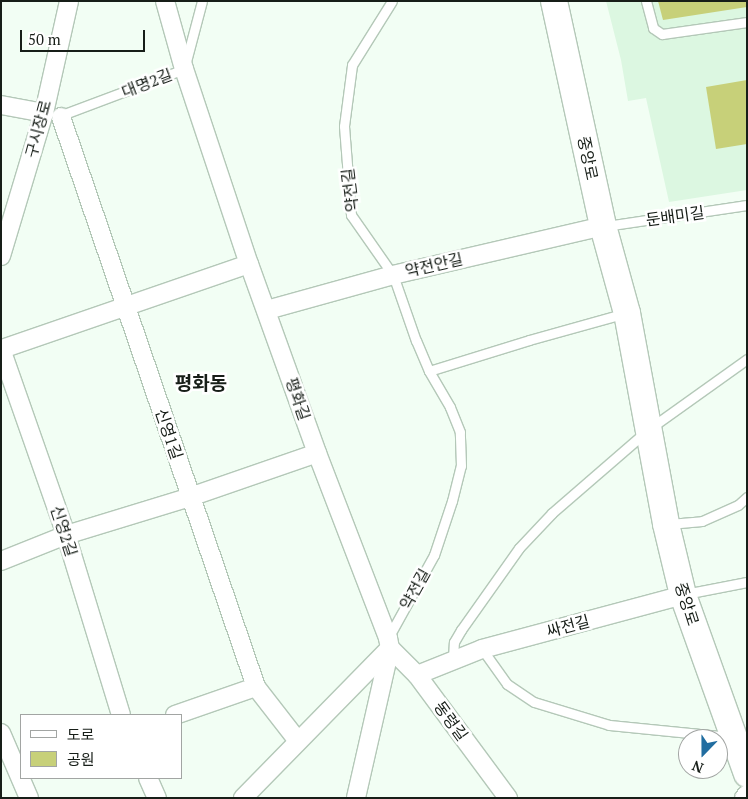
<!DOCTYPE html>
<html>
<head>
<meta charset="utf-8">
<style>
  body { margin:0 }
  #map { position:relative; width:748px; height:799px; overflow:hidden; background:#f2fef4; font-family:"PT Serif","Noto Sans KR",serif }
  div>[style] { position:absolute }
  .built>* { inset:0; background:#dcf7e1 }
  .green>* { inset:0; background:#c7d079 }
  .roads { filter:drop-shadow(1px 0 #b4c8b8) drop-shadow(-1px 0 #b4c8b8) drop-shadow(0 1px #b4c8b8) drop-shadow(0 -1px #b4c8b8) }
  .service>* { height:9px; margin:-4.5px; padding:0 4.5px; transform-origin:4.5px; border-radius:4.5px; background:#fff }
  .minor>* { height:18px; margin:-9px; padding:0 9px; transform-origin:9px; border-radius:9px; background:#fff }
  .primary>* { height:26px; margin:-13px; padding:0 13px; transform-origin:13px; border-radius:13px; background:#fff }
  span { translate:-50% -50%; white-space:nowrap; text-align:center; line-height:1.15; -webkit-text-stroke:5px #fff; paint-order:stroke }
  .street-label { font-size:16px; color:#171e18 }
  .quarter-label { font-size:19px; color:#171e18; font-weight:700 }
  .frame { position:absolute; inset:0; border:2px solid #171e18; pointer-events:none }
  .legend { position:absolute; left:20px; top:714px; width:162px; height:65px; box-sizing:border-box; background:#fff; border:1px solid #a2a5a3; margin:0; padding:6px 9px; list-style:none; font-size:15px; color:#171e18 }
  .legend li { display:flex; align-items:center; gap:10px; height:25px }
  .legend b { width:25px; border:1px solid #a2a5a3 }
  .north { position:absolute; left:678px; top:729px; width:50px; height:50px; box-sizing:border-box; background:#fff; border:1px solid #a2a5a3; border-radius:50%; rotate:202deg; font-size:14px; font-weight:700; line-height:20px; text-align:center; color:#171e18 }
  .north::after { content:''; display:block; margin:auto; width:18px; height:22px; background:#216da0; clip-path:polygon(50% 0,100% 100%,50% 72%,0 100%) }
  .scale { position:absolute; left:20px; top:30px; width:125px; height:22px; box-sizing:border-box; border:2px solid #171e18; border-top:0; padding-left:6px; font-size:15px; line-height:18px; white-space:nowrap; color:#171e18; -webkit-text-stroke:4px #fff; paint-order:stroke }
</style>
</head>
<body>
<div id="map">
  <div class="built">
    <div style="clip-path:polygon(606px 1px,747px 1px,747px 190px,669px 202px,646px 98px,628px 101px,621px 60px)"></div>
  </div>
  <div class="green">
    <div style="clip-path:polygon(658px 1px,747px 1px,747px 7px,663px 20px)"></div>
    <div style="clip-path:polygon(747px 80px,747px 144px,716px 149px,706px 87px)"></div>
  </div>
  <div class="roads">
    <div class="service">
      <div style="left:646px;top:1px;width:28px;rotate:75deg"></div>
      <div style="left:653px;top:28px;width:11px;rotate:34deg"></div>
      <div style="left:662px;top:34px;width:86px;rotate:-8deg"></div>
      <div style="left:59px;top:116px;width:134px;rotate:-20.6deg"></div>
      <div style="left:184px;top:69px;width:70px;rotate:-75.2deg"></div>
      <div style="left:606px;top:226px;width:143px;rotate:-8.5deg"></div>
      <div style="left:429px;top:371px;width:105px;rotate:-17.2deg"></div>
      <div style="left:529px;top:340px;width:101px;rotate:-15.6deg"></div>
      <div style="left:669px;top:524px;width:33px;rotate:-5deg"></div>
      <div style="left:702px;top:521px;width:39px;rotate:-24deg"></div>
      <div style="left:738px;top:505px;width:12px;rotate:-42deg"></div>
      <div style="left:685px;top:594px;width:63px;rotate:-11deg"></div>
      <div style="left:388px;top:638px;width:95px;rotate:-61deg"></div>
      <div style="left:434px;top:555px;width:57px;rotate:-71.6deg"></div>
      <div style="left:452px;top:501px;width:36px;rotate:-76deg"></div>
      <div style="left:461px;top:466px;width:34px;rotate:-92deg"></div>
      <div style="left:460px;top:432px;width:27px;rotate:-112deg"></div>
      <div style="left:450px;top:407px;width:42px;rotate:-120.3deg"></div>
      <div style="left:429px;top:371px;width:33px;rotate:-113deg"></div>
      <div style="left:416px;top:341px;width:70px;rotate:-109.2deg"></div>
      <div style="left:393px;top:275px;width:73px;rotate:-125deg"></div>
      <div style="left:351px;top:215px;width:89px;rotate:-94.5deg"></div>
      <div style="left:344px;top:126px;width:62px;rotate:-82.5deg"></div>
      <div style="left:352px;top:65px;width:75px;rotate:-58deg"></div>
      <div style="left:482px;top:649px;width:43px;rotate:54.5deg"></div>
      <div style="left:507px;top:684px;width:32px;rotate:34deg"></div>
      <div style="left:534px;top:702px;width:78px;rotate:17deg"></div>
      <div style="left:609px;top:725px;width:122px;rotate:5.7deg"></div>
      <div style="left:453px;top:659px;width:17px;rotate:-87deg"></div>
      <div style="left:454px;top:642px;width:14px;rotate:-60deg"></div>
      <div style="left:461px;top:630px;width:100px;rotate:-54.7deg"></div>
      <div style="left:519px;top:548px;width:48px;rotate:-46.7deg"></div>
      <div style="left:552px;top:513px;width:128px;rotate:-40.9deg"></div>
      <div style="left:649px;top:429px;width:120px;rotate:-35.5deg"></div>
    </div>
    <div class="minor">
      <div style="left:165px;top:1px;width:71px;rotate:74.4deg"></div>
      <div style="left:184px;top:69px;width:206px;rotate:71.6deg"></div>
      <div style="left:249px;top:264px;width:201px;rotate:70.2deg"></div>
      <div style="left:317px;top:453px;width:198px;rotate:69deg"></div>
      <div style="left:388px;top:638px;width:10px;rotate:79deg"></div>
      <div style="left:390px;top:648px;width:154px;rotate:102.8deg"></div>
      <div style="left:1px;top:105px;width:44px;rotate:10.5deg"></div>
      <div style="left:61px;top:117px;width:602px;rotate:71.11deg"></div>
      <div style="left:256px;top:687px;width:68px;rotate:52.1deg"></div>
      <div style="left:1px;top:256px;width:149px;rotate:-73.3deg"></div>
      <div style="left:44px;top:113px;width:115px;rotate:-77.4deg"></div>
      <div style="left:267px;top:310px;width:131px;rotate:-15.5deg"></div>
      <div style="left:393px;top:275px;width:216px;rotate:-13.1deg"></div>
      <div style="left:1px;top:349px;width:197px;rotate:70.7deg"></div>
      <div style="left:66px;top:535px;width:188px;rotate:73deg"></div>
      <div style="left:2px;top:349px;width:261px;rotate:-19deg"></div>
      <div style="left:1px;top:561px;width:70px;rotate:-21.8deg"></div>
      <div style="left:66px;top:535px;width:130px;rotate:-17deg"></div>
      <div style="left:190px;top:497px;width:134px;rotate:-19.1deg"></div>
      <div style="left:417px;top:675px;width:70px;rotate:-21.8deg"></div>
      <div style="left:482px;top:649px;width:208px;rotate:-15deg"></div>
      <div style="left:175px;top:715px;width:86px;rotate:-19.1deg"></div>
      <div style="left:1px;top:733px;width:71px;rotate:66.7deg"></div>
      <div style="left:148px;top:778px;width:22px;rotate:66deg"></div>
      <div style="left:243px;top:798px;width:210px;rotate:-45.6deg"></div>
      <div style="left:390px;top:648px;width:38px;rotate:45deg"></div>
      <div style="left:417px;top:675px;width:153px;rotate:53.5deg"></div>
      <div style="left:744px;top:798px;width:5px;rotate:-53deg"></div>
    </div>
    <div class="primary">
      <div style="left:554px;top:1px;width:230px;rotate:77.7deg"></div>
      <div style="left:603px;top:226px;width:90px;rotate:74.6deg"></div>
      <div style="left:627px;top:313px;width:215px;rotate:79.5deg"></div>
      <div style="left:666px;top:524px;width:73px;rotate:76.5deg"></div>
      <div style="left:683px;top:595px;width:190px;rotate:70.3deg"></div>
    </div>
  </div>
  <div class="street-label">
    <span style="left:147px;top:83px;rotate:-21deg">대명2길</span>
    <span style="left:38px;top:129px;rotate:-75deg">구시장로</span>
    <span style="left:588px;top:158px;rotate:78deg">중앙로</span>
    <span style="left:350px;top:190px;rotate:-97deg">약전길</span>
    <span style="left:675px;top:216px;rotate:-8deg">둔배미길</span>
    <span style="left:434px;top:265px;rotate:-13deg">약전안길</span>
    <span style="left:298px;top:399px;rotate:71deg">평화길</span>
    <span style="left:169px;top:434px;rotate:71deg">신영1길</span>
    <span style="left:64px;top:531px;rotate:72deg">신영2길</span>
    <span style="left:415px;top:589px;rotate:-61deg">약전길</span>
    <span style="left:687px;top:604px;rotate:72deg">중앙로</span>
    <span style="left:568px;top:626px;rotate:-15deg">싸전길</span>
    <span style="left:451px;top:721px;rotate:54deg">동령길</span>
  </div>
  <div class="quarter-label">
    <span style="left:201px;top:383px">평화동</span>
  </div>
  <div class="frame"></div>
  <ul class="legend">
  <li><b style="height:6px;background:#fff"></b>도로</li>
  <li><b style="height:14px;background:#c7d079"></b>공원</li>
  </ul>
  <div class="north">N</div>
  <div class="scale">50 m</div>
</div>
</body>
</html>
